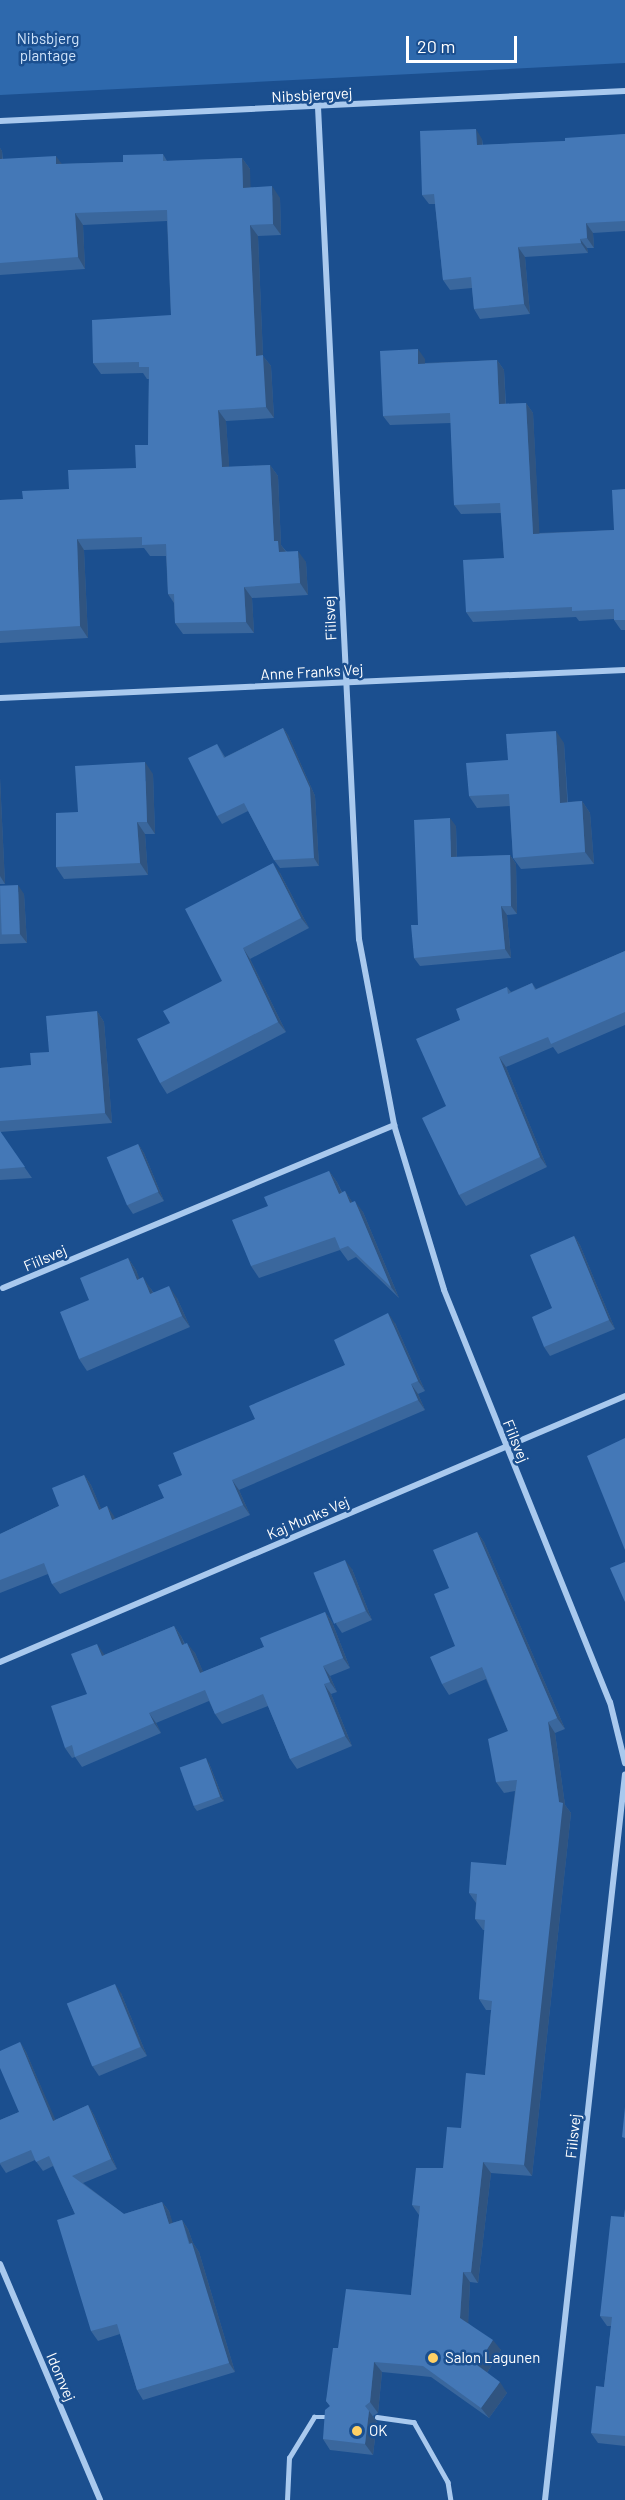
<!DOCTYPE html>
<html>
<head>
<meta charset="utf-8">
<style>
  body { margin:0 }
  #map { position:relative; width:625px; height:2500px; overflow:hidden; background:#1b4f8f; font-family:Barlow,sans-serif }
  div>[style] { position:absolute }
  .green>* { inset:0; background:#2e69ad }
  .lane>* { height:4.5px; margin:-2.25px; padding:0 2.25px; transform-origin:2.25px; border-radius:2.25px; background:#a9c9ee }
  .street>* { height:6px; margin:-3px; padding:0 3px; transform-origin:3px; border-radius:3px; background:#a9c9ee }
  .wall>* { inset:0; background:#3a679d }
  .shaded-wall>* { inset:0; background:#305480 }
  .building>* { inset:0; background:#4478b7; transform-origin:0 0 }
  .dots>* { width:16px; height:16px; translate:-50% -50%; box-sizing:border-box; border:3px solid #1b4f8f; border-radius:50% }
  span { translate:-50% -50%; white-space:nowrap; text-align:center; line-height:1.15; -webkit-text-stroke:5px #1b4f8f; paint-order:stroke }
  .park-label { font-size:15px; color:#cfe3fa }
  .street-label { font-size:15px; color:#fff }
  .poi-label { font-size:15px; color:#fff }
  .left { translate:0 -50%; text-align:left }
  .scale { position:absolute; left:406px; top:36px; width:111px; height:27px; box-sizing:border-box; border:3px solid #fff; border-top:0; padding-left:8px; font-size:18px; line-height:21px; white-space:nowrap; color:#fff; -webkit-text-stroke:4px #1b4f8f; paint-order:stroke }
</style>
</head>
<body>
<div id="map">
  <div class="green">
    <div style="clip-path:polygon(0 0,625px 0,625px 63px,0 95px)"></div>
  </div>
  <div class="lane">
    <div style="left:377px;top:2417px;width:37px;rotate:8deg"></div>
    <div style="left:414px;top:2422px;width:69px;rotate:60.5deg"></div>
    <div style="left:448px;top:2482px;width:18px;rotate:81deg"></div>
    <div style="left:287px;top:2500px;width:42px;rotate:-87.3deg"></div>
    <div style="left:289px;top:2458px;width:48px;rotate:-58.6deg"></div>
    <div style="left:314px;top:2417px;width:16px"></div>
  </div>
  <div class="street">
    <div style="left:318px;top:107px;width:833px;rotate:87.18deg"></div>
    <div style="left:359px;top:939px;width:189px;rotate:79.3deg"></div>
    <div style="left:394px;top:1125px;width:172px;rotate:73.1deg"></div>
    <div style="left:444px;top:1290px;width:444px;rotate:68.1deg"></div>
    <div style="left:610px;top:1702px;width:63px;rotate:76.2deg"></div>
    <div style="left:0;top:121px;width:626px;rotate:-2.75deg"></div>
    <div style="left:0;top:698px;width:626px;rotate:-2.57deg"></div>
    <div style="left:3px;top:1288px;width:424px;rotate:-22.6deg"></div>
    <div style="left:0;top:1662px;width:679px;rotate:-23.05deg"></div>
    <div style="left:0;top:2264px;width:256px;rotate:67deg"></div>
    <div style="left:545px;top:2500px;width:730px;rotate:-83.71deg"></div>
  </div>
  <div class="wall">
    <div style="clip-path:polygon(625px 134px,625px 231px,593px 233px,594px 248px,587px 248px,588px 253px,525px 257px,530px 314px,480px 319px,474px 309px,472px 288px,450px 290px,443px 280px,435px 204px,429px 204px,422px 195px,482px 139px,483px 145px,565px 141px)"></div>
    <div style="clip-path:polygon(0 148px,2px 151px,3px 159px,61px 164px,123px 162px,163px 154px,167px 161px,242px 158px,250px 169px,250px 187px,280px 198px,281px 235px,258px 236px,263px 356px,271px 366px,274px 418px,226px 421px,229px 467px,270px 465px,278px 476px,281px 545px,286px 551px,306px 562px,308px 595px,252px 598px,254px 633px,183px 634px,175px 623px,174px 603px,168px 594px,166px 556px,150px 556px,144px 548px,84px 550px,88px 638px,0 643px,0 500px,23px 499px,69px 489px,136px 468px,148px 445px,149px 379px,147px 379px,143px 373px,101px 374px,93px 363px,171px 315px,167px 221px,83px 225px,85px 269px,0 275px)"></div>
    <div style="clip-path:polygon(425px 359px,425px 363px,497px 360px,504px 370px,506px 404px,526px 403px,533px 413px,539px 533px,614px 530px,625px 489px,625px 630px,621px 630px,614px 620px,614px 619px,579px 621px,576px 617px,473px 622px,466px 612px,504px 558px,501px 513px,461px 514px,454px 505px,451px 423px,390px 425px,383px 416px)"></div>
    <div style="clip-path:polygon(283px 728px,288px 735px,315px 796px,319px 866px,280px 868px,274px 860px,248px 811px,222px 824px,217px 816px,217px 744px,225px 757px)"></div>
    <div style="clip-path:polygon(564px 743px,568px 802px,582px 801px,590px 813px,594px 864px,521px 869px,513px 858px,510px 806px,477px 808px,469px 796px,508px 760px)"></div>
    <div style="clip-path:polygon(153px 774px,155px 834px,145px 834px,148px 875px,64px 879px,56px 867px)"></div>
    <div style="clip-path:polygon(0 778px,5px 884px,0 884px)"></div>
    <div style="clip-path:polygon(456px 826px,457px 857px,510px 855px,516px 864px,517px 914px,507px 915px,511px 958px,420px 966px,414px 958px,418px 925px)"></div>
    <div style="clip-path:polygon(280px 873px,309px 928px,250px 959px,286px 1032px,167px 1094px,160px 1083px,170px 1023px,222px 981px)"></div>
    <div style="clip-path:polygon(0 886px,24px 894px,27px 943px,0 944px)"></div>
    <div style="clip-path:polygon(625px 951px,625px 1025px,558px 1054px,553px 1047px,506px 1067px,547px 1167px,466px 1206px,459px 1195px,446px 1106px,507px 987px,511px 992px,532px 983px,536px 989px)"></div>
    <div style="clip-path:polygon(97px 1011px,104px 1022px,112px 1123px,0 1132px,32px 1178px,0 1180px,0 1068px,31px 1065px,49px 1052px)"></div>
    <div style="clip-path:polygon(138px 1144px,144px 1153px,164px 1201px,133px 1214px,127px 1205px)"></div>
    <div style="clip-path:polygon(329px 1171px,337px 1182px,342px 1192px,345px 1191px,352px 1202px,363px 1212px,399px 1298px,356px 1257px,348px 1261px,340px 1250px,259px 1278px,251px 1266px,268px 1206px)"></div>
    <div style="clip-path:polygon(574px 1236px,580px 1245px,615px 1329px,550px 1356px,544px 1347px,552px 1308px)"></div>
    <div style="clip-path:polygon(128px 1258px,136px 1270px,139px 1279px,151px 1289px,153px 1292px,177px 1298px,190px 1327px,87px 1371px,79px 1359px,89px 1300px)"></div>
    <div style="clip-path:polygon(395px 1323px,425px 1391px,418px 1394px,425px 1410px,239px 1490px,250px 1515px,60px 1594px,52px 1584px,48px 1574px,0 1593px,0 1534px,59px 1506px,84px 1475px,91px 1485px,101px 1509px,107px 1506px,115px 1519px,164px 1498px,182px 1475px,255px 1419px,345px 1365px)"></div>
    <div style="clip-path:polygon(477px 1532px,484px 1542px,565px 1729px,555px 1733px,565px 1805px,571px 1813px,532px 2176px,491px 2173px,478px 2283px,470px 2282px,468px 2323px,501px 2350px,487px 2373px,507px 2393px,489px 2418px,431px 2377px,382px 2372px,378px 2413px,373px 2416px,377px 2422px,373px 2455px,330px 2450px,323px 2439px,330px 2406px,326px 2401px,338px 2348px,411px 2295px,419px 2215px,412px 2205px,443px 2168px,485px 2075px,491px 2010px,486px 2010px,479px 1999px,485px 1930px,483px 1930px,475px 1919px,476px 1903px,469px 1893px,506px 1865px,515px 1791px,504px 1793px,496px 1782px,508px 1731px,486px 1679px,449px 1695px,442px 1684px,455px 1646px,449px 1588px)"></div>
    <div style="clip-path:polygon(352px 1569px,372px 1620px,342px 1633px,336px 1624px)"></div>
    <div style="clip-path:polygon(325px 1612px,332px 1622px,350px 1668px,330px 1676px,337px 1692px,331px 1694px,352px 1746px,297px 1769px,290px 1759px,268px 1706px,222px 1724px,215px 1714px,209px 1701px,156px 1723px,161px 1733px,82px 1767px,75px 1757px,72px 1758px,65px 1748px,104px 1655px,174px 1626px,181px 1636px,185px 1644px,195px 1653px,203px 1672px,264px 1647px)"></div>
    <div style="clip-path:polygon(209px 1763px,224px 1801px,197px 1811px,194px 1807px)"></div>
    <div style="clip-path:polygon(121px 1993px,147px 2056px,99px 2076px,93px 2067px)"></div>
    <div style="clip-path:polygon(20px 2042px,26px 2052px,55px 2120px,88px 2105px,94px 2115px,117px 2169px,83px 2183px,124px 2214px,162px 2202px,169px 2211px,172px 2223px,182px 2220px,188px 2229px,193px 2243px,199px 2252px,235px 2372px,143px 2400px,137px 2390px,120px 2334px,98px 2341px,91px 2331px,75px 2214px,53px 2166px,43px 2171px,35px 2160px,6px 2173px,0 2164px,0 2120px,19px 2112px)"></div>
    <div style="clip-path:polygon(625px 2209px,625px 2446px,598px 2443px,591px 2433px,604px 2387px,611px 2326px,607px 2326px,600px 2316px,624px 2217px)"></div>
  </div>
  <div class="shaded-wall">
    <div style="clip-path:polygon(476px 129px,482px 139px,483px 155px,477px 145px)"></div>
    <div style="clip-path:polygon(0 148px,2px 151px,3px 171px,0 167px)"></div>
    <div style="clip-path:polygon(56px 156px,64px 167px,56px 164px)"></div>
    <div style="clip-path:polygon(242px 158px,250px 169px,251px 199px,243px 188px)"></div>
    <div style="clip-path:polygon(272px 186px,280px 198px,281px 235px,273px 224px)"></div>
    <div style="clip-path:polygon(75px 213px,83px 225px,85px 269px,78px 257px)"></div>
    <div style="clip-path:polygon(586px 223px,593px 233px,594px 248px,587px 238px)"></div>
    <div style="clip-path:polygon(250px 225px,258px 236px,263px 356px,271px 366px,274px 418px,266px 407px,256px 356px)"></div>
    <div style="clip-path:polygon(580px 239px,587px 248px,588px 253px,581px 243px)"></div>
    <div style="clip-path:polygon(518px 247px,525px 257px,530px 314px,524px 304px)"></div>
    <div style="clip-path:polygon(418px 349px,425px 359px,425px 374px,418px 364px)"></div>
    <div style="clip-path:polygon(497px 360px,504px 370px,506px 414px,499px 404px)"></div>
    <div style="clip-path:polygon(526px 403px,533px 413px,540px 543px,533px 534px)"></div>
    <div style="clip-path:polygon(218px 410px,226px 421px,230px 478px,222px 467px)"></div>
    <div style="clip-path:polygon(270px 465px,278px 476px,281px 545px,286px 552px,279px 552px,274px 541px)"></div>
    <div style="clip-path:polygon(77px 539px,84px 550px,88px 638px,80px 626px)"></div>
    <div style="clip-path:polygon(298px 551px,306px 562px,308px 595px,300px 583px)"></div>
    <div style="clip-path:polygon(244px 587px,252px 598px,254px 633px,246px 622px)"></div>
    <div style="clip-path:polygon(283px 728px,288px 735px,315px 796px,319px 866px,314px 858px)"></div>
    <div style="clip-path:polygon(556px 731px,564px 743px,568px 814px,560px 803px)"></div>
    <div style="clip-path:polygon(145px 762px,153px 774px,155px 834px,147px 822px)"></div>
    <div style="clip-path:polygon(0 778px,5px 884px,0 876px)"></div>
    <div style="clip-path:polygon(582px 801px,590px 813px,594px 864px,585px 852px)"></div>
    <div style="clip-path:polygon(450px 818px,456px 826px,457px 866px,451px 857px)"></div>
    <div style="clip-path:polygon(137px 822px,145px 834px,148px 875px,140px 863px)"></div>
    <div style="clip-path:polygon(510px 855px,516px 864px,517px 914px,511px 906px)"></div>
    <div style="clip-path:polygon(273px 863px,280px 873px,309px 928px,301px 918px)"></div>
    <div style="clip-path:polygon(18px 885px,24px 894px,27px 943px,20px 934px)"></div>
    <div style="clip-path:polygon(501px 906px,507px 915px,511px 958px,505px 949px)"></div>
    <div style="clip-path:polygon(243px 948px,250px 959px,286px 1032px,278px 1022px)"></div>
    <div style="clip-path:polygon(97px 1011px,104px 1022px,112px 1123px,105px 1113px)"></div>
    <div style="clip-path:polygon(499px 1057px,506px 1067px,547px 1167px,540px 1157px)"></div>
    <div style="clip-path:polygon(138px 1144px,144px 1153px,164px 1201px,158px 1192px)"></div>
    <div style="clip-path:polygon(329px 1171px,337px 1182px,347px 1205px,339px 1194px)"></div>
    <div style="clip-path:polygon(345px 1191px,353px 1203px,350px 1203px)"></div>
    <div style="clip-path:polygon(355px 1201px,363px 1212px,399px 1298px,391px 1287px)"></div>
    <div style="clip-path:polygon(574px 1236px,580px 1245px,615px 1329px,609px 1320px)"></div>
    <div style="clip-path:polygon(128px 1258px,136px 1270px,145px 1292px,137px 1280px)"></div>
    <div style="clip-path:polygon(143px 1277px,151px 1289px,159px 1305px,150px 1294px)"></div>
    <div style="clip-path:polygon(169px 1286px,177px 1298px,190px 1327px,182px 1316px)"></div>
    <div style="clip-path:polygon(388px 1313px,395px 1323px,425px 1391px,418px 1381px)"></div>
    <div style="clip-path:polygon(411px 1384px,418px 1394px,425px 1410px,418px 1400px)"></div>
    <div style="clip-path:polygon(84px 1475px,91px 1485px,106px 1520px,99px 1510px)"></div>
    <div style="clip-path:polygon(232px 1480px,239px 1490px,250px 1515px,243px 1505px)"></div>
    <div style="clip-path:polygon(107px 1506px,114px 1516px,119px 1530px,112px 1520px)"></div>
    <div style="clip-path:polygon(477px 1532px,484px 1542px,565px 1729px,557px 1718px)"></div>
    <div style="clip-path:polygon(345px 1560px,352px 1569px,372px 1620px,366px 1611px)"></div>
    <div style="clip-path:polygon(325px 1612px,332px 1622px,350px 1668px,343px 1658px)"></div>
    <div style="clip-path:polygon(174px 1626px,181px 1636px,189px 1656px,182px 1645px)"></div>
    <div style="clip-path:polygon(187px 1643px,195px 1653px,208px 1683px,200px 1673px)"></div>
    <div style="clip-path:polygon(97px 1644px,104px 1654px,109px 1666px,102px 1656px)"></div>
    <div style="clip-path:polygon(323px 1666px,330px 1676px,337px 1692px,330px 1682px)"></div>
    <div style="clip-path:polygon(324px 1684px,331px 1694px,352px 1746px,345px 1736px)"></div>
    <div style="clip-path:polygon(149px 1713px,156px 1723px,161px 1733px,154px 1723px)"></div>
    <div style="clip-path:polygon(548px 1722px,555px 1733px,565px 1805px,571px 1813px,532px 2176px,524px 2165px,559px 1802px)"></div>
    <div style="clip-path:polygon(206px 1758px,209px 1763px,224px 1801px,220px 1797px)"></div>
    <div style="clip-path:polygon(115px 1984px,121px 1993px,147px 2056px,141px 2047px)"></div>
    <div style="clip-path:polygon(20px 2042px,26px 2052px,60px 2130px,53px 2121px)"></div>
    <div style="clip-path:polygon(88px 2105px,94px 2115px,117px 2169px,111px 2159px)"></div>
    <div style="clip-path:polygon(483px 2162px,491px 2173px,478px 2283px,471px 2272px)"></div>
    <div style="clip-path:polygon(162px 2202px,169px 2211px,176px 2233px,169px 2224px)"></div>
    <div style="clip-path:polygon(182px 2220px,188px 2229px,193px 2243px,199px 2252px,235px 2372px,229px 2363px)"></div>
    <div style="clip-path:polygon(463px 2272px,470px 2282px,468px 2329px,460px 2318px)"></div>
    <div style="clip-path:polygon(493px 2340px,501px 2350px,485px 2376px,477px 2365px)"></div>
    <div style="clip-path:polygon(374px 2362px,382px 2372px,378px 2413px,370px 2402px)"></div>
    <div style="clip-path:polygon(500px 2382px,507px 2393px,489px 2418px,481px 2408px)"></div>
    <div style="clip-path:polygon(369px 2411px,377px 2422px,373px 2455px,365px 2444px)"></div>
  </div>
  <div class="building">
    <div style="clip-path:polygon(476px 129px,477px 145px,565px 141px,565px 138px,625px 134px,625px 221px,586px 223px,587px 238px,580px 239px,581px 243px,518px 247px,524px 304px,474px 309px,471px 277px,443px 280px,434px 194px,422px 195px,420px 131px)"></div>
    <div style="clip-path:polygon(163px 154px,163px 161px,242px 158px,243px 188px,272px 186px,273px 224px,250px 225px,256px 356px,263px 355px,266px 407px,218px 410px,222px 467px,270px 465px,274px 541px,278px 541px,279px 552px,298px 551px,300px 583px,244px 587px,246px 622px,175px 623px,174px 594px,168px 594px,166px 544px,142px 545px,142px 537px,77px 539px,80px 626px,0 631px,0 500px,23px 499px,22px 491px,69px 489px,68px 470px,136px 468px,135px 445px,148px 445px,149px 367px,139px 367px,139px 362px,93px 363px,92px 320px,171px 315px,167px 210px,75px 213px,78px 257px,0 263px,0 159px,56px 156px,56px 164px,123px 162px,123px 155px)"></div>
    <div style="clip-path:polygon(418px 349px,418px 364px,497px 360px,499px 404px,526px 403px,533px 534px,614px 530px,612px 490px,625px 489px,625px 620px,614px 620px,614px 609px,572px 611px,572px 607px,466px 612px,463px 560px,504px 558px,500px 503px,454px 505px,450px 413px,383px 416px,380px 351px)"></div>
    <div style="clip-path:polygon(283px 728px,310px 788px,314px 858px,274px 860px,244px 803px,217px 816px,188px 758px,217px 744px,224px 758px)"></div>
    <div style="clip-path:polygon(556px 731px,560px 803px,582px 801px,585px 852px,513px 858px,509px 794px,469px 796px,466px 763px,508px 760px,506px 734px)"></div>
    <div style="clip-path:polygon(145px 762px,147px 822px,137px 822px,140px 863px,56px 867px,56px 813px,78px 812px,75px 766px)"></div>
    <div style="clip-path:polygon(450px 818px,451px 857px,510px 855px,511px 906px,501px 906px,505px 949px,414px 958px,411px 925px,418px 925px,414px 820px)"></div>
    <div style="clip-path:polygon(273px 863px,301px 918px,243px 948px,278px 1022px,160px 1083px,137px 1039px,170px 1023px,163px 1011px,222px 981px,185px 909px)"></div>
    <div style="left:18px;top:885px;width:49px;height:18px;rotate:88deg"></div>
    <div style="clip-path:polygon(625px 951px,625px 1012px,551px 1044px,548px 1037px,499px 1057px,540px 1157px,459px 1195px,422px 1118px,446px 1106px,416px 1039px,460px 1020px,456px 1009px,507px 987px,508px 994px,532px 983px,535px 990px)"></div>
    <div style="clip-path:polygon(97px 1011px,105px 1113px,0 1121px,0 1068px,31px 1065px,30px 1053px,49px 1052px,46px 1016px)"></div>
    <div style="clip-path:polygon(0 1131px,25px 1167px,0 1169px)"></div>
    <div style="left:138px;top:1144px;width:52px;height:34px;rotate:67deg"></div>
    <div style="clip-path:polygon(329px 1171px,339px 1194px,345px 1191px,350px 1203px,355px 1201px,391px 1287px,348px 1246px,340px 1249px,335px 1237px,251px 1266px,232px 1220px,268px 1206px,264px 1197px)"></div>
    <div style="clip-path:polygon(574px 1236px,609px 1320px,544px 1347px,532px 1317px,552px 1308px,530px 1255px)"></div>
    <div style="clip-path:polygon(128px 1258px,137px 1280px,143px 1277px,150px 1294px,169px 1286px,182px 1316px,79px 1359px,60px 1312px,89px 1300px,80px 1278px)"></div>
    <div style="clip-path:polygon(388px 1313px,418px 1381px,411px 1384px,418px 1400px,232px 1480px,243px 1505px,52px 1584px,44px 1563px,0 1580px,0 1534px,59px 1506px,52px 1488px,84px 1475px,99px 1510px,107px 1506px,112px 1520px,164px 1498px,158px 1485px,182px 1475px,173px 1453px,255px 1419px,249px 1406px,345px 1365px,334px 1340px)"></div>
    <div style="clip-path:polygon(625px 1438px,625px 1550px,587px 1456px)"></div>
    <div style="clip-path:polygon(477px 1532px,557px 1718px,548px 1722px,559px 1802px,563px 1803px,524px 2165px,483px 2162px,471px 2272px,463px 2272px,460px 2318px,493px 2340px,477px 2365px,500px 2382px,481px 2408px,423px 2366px,374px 2362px,370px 2402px,365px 2406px,369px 2411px,365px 2444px,323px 2439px,325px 2410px,330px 2406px,326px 2401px,333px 2348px,338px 2348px,346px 2289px,411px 2295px,420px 2206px,412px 2205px,416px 2168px,443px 2168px,447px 2127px,461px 2128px,466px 2073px,485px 2075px,492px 2001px,479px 1999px,485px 1920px,475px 1919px,477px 1894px,469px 1893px,471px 1862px,506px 1865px,517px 1780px,496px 1782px,488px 1739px,508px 1731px,482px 1667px,442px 1684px,430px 1657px,455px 1646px,434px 1594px,449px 1588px,433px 1550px)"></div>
    <div style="left:345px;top:1560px;width:55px;height:34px;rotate:68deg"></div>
    <div style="clip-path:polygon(625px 1562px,625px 1602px,610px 1568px)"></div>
    <div style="clip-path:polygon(325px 1612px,343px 1658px,323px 1666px,330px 1682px,324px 1684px,345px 1736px,290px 1759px,263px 1694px,215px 1714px,205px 1690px,149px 1713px,154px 1723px,75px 1757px,72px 1745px,65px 1748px,51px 1706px,87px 1694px,71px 1654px,97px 1644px,102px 1656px,174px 1626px,182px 1645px,187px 1643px,200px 1673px,264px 1647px,260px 1638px)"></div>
    <div style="left:206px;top:1758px;width:41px;height:28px;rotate:70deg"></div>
    <div style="left:115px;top:1984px;width:68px;height:52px;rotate:68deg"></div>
    <div style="clip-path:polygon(20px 2042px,53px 2121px,88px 2105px,111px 2159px,72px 2176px,124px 2214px,162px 2202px,169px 2224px,182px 2220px,189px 2244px,192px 2243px,229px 2363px,137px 2390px,117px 2324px,91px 2331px,57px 2220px,75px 2214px,49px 2156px,36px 2162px,31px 2150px,0 2163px,0 2120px,19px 2112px,0 2068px,0 2051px)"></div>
    <div style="clip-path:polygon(625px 2107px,625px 2138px,622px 2137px)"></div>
    <div style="clip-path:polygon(625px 2209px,625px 2436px,591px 2433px,596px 2386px,604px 2387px,612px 2317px,600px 2316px,611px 2216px,624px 2217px)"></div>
  </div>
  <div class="dots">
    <div style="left:433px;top:2358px;background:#ffd166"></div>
    <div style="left:357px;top:2431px;background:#ffd166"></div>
  </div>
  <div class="park-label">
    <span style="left:48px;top:47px">Nibsbjerg<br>plantage</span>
  </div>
  <div class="street-label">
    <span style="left:312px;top:95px;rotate:-3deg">Nibsbjergvej</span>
    <span style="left:330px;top:618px;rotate:-93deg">Fiilsvej</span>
    <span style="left:312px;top:672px;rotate:-3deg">Anne Franks Vej</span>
    <span style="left:45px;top:1258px;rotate:-23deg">Fiilsvej</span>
    <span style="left:516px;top:1441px;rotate:68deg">Fiilsvej</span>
    <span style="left:308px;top:1518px;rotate:-23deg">Kaj Munks Vej</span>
    <span style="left:573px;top:2136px;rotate:-84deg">Fiilsvej</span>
    <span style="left:61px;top:2377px;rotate:67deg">Idomvej</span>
  </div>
  <div class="poi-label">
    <span class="left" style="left:445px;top:2358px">Salon Lagunen</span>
    <span class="left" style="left:369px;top:2431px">OK</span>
  </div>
  <div class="scale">20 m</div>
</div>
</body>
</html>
